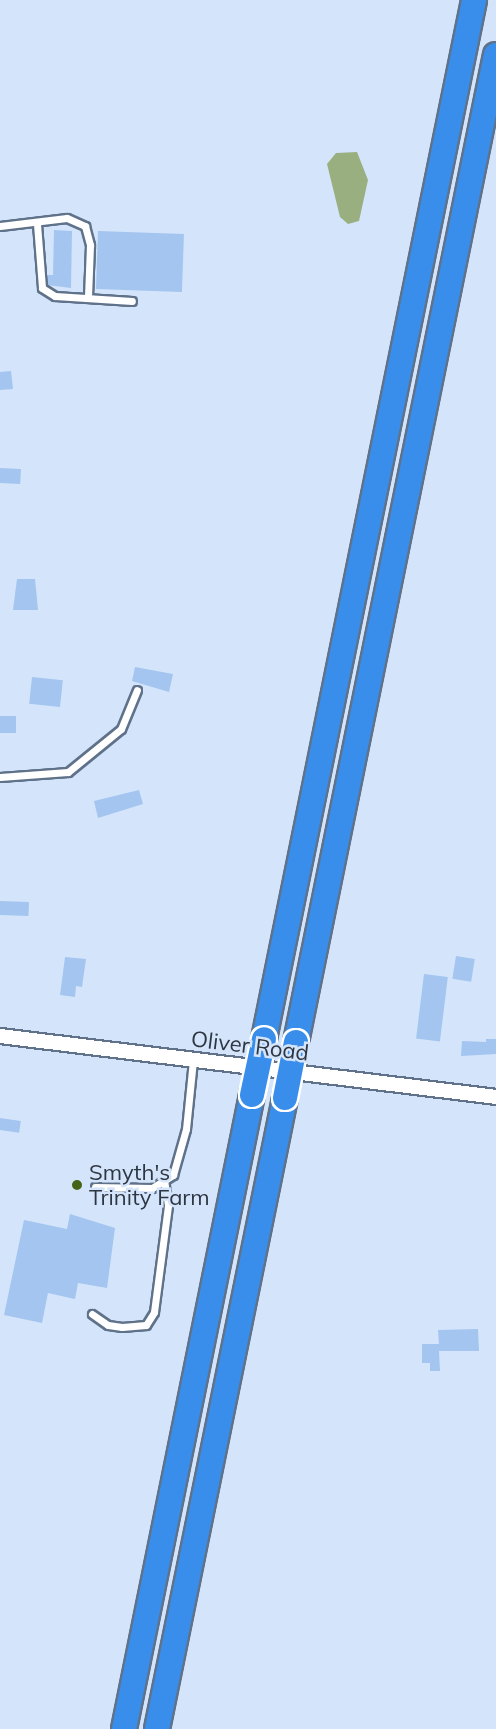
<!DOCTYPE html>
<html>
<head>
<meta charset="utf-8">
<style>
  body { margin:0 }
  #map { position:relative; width:496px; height:1729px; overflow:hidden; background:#d4e5fb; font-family:Mulish,sans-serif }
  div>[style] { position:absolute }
  .water>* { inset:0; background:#99af80 }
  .building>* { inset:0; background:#a3c5ef; transform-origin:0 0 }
  .roads { filter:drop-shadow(2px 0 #5f728a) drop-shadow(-2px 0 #5f728a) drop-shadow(0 2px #5f728a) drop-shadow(0 -2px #5f728a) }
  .service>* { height:7px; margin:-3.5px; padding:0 3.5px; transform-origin:3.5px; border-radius:3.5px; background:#fff }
  .minor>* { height:14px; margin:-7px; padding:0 7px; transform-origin:7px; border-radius:7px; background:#fff }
  .motorway>* { height:24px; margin:-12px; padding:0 12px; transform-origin:12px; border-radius:12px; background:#3a8eeb }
  .bridges { filter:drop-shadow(2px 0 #fff) drop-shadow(-2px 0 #fff) drop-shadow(0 2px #fff) drop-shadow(0 -2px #fff) }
  .motorway-bridge>* { height:24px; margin:-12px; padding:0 12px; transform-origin:12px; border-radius:12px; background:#3a8eeb }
  .dots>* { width:16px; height:16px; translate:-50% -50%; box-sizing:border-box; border:3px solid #d4e5fb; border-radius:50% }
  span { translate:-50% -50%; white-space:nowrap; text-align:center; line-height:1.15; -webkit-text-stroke:5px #d4e5fb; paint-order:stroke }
  .street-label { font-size:22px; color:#2e3641 }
  .poi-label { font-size:22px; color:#2e3641 }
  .left { translate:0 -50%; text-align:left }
</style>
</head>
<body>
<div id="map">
  <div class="water">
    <div style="clip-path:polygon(357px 152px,368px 180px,359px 221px,348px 224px,340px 217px,327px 164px,336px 153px)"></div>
  </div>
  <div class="building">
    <div style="clip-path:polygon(54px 230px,72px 231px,71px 288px,47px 285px,47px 275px,53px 275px)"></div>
    <div style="left:98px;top:231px;width:86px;height:58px;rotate:2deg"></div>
    <div style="clip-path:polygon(11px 371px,13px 389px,0 390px,0 372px)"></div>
    <div style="left:0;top:468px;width:21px;height:15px;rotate:3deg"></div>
    <div style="clip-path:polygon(17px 579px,35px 579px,38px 610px,13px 610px)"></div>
    <div style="clip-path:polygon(135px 667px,173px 674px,169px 692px,132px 681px)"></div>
    <div style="left:32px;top:677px;width:31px;height:27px;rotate:6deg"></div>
    <div style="left:0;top:716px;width:16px;height:17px"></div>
    <div style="clip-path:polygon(139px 790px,143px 804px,98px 818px,94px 801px)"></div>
    <div style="left:0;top:901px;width:29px;height:14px;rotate:2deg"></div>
    <div style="left:456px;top:956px;width:19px;height:23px;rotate:9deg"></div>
    <div style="clip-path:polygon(65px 957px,86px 959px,82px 987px,76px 986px,75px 997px,60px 995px)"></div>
    <div style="left:424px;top:974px;width:24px;height:65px;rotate:7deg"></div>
    <div style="clip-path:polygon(486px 1039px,496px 1039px,496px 1054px,461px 1056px,462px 1041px,486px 1042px)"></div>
    <div style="left:0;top:1118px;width:21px;height:12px;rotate:8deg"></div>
    <div style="clip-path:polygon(70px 1214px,115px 1228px,107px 1288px,78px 1283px,75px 1299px,48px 1293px,42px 1323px,4px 1315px,24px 1220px,67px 1229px)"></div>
    <div style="clip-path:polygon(478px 1329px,479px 1351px,439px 1351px,440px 1371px,430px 1371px,430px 1363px,422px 1363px,422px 1344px,439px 1344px,438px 1330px)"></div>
  </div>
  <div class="roads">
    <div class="service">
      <div style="left:37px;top:224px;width:64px;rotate:85.5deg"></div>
      <div style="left:42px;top:288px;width:15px;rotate:32deg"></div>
      <div style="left:55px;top:296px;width:77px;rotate:3.7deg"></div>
      <div style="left:0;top:226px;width:67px;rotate:-6.8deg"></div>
      <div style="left:67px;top:218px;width:20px;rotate:24deg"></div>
      <div style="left:85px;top:226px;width:20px;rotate:75deg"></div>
      <div style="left:90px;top:245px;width:51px;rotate:92.2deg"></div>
      <div style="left:0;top:777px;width:68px;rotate:-4.2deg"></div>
      <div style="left:68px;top:772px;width:68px;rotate:-39.1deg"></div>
      <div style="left:121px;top:729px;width:42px;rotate:-67.7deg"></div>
      <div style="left:95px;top:1187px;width:57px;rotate:1deg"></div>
      <div style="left:152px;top:1188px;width:25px;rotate:-32deg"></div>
      <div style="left:173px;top:1175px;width:48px;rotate:-74.2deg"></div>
      <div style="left:186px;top:1129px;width:69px;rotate:-84.2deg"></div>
      <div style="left:92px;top:1314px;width:19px;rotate:35deg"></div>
      <div style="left:108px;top:1325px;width:14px;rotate:8deg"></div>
      <div style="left:122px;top:1327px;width:24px;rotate:-5deg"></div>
      <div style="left:146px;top:1325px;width:15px;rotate:-58deg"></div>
      <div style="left:154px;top:1312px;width:108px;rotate:-82.5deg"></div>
      <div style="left:168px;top:1205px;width:24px;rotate:-99deg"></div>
    </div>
    <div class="minor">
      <div style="left:0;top:1036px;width:500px;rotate:7deg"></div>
    </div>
    <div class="motorway">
      <div style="left:264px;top:1039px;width:1060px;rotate:-78.57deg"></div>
      <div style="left:296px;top:1042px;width:1007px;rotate:-78.55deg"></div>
      <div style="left:124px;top:1729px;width:647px;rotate:-78.59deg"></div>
      <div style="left:157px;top:1729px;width:644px;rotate:-78.53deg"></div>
    </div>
  </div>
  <div class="bridges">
    <div class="motorway-bridge">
      <div style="left:252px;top:1095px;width:57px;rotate:-77.9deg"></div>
      <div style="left:285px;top:1098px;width:57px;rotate:-78.9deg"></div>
    </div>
  </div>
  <div class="dots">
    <div style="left:77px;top:1185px;background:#466417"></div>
  </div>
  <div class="street-label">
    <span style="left:250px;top:1046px;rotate:7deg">Oliver Road</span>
  </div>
  <div class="poi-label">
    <span class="left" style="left:89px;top:1185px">Smyth's<br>Trinity Farm</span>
  </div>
</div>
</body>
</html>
